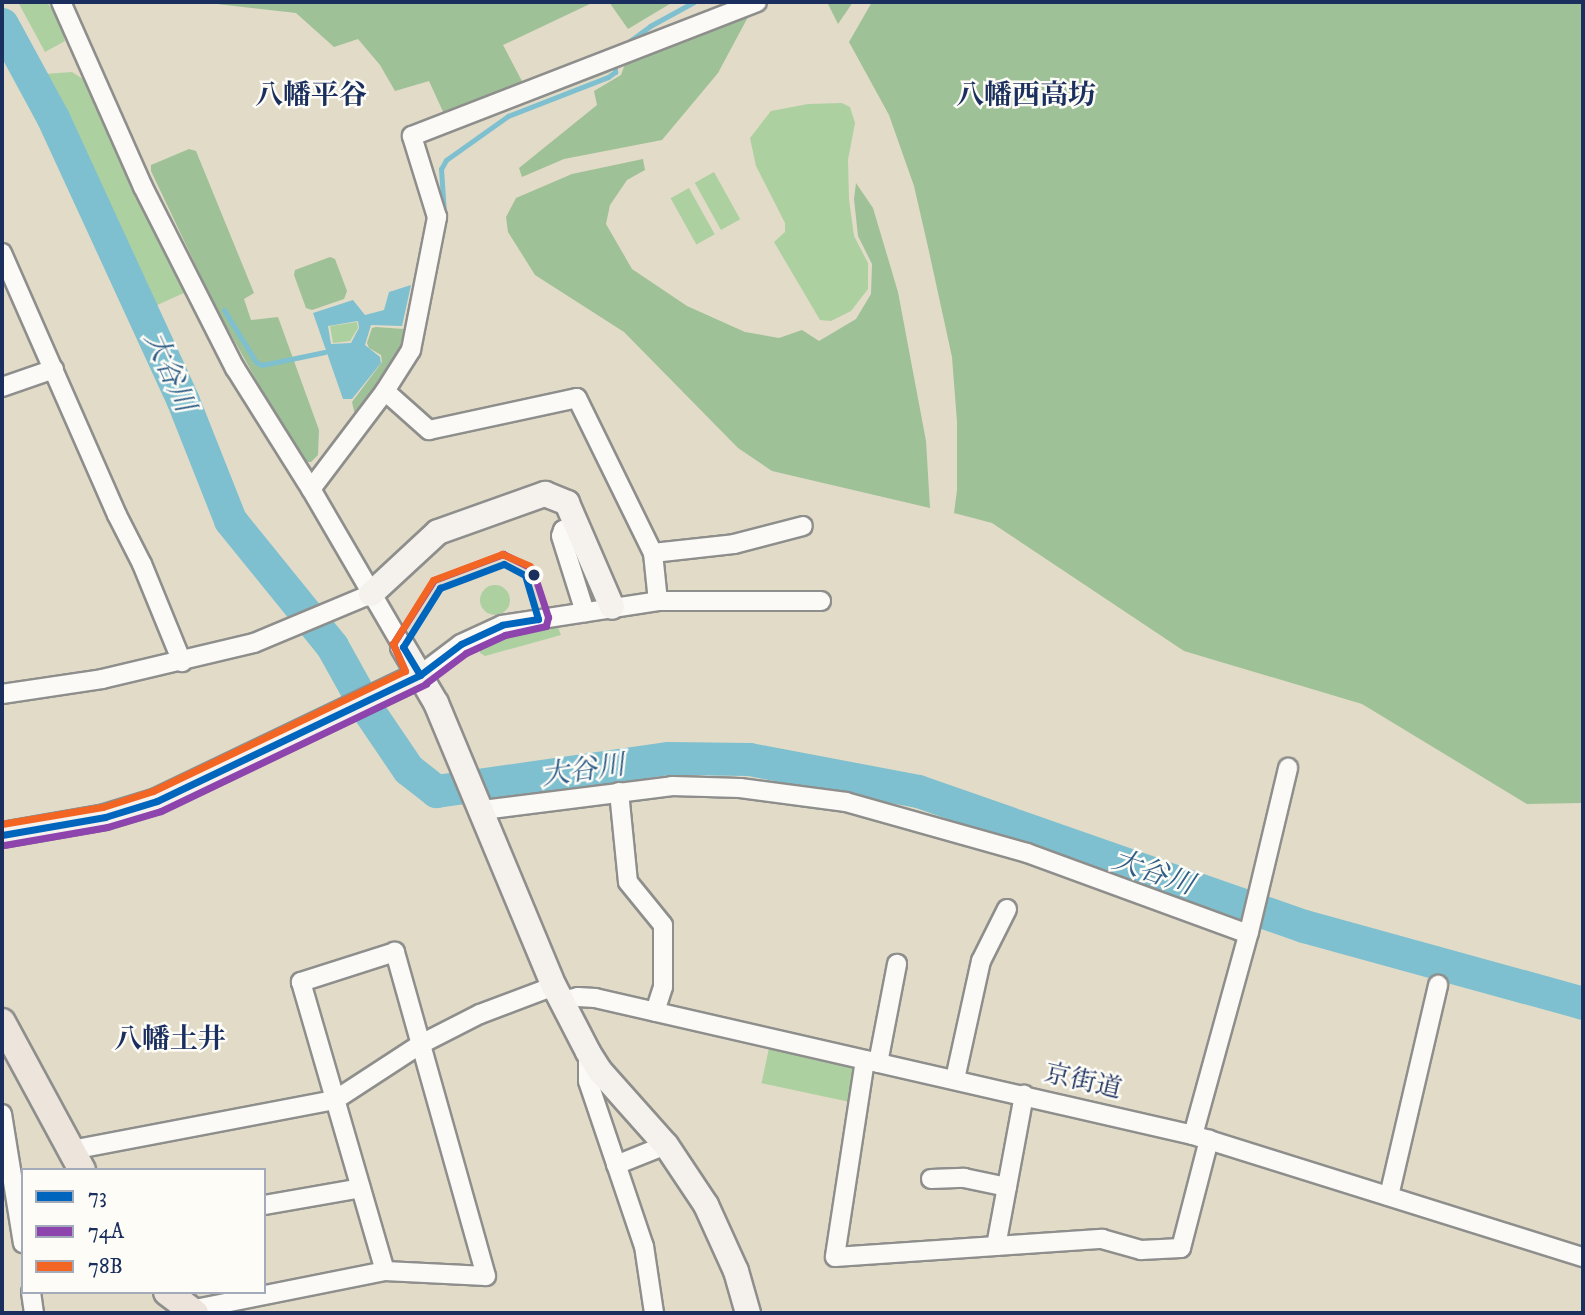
<!DOCTYPE html>
<html>
<head>
<meta charset="utf-8">
<style>
  body { margin:0 }
  #map { position:relative; width:1585px; height:1315px; overflow:hidden; background:#e2dbc8; font-family:"IM FELL DW Pica","Noto Serif JP",serif }
  div>[style] { position:absolute }
  .green>* { inset:0; background:#add0a1; transform-origin:0 0 }
  .round { border-radius:50% }
  .forest>* { inset:0; background:#9fc197 }
  .water>* { inset:0; background:#7ec0cf }
  .stream>* { height:5px; margin:-2.5px; padding:0 2.5px; transform-origin:2.5px; border-radius:2.5px; background:#7ec0cf }
  .river>* { height:33px; margin:-16.5px; padding:0 16.5px; transform-origin:16.5px; border-radius:16.5px; background:#7ec0cf }
  .roads { filter:drop-shadow(2px 0 #8e8f8d) drop-shadow(-2px 0 #8e8f8d) drop-shadow(0 2px #8e8f8d) drop-shadow(0 -2px #8e8f8d) }
  .street>* { height:18px; margin:-9px; padding:0 9px; transform-origin:9px; border-radius:9px; background:#fbfaf7 }
  .secondary>* { height:24px; margin:-12px; padding:0 12px; transform-origin:12px; border-radius:12px; background:#f5f1ed }
  .primary>* { height:26px; margin:-13px; padding:0 13px; transform-origin:13px; border-radius:13px; background:#ede4dc }
  .bus-1>* { height:7px; margin:-3.5px; padding:0 3.5px; transform-origin:3.5px; border-radius:3.5px; background:#0065bd }
  .bus-2>* { height:7px; margin:-3.5px; padding:0 3.5px; transform-origin:3.5px; border-radius:3.5px; background:#8e44ad }
  .bus-3>* { height:7px; margin:-3.5px; padding:0 3.5px; transform-origin:3.5px; border-radius:3.5px; background:#f26522 }
  .dots>* { width:19px; height:19px; translate:-50% -50%; box-sizing:border-box; border:4px solid #fdfcf7; border-radius:50% }
  span { translate:-50% -50%; white-space:nowrap; text-align:center; line-height:1.15; -webkit-text-stroke:5px #fdfcf7; paint-order:stroke }
  .street-label { font-size:26px; color:#1b2f5e }
  .neighbourhood-label { font-size:28px; color:#1b2f5e; font-weight:700 }
  .water-label { font-size:28px; color:#2f5e87; font-style:italic }
  .frame { position:absolute; inset:0; border:4px solid #1b2f5e; pointer-events:none }
  .legend { position:absolute; left:21px; top:1168px; width:245px; height:126px; box-sizing:border-box; background:#fdfcf7; border:2px solid #a3aaba; margin:0; padding:9px 12px; list-style:none; font-size:21px; color:#1b2f5e }
  .legend li { display:flex; align-items:center; gap:14px; height:35px }
  .legend b { width:35px; border:2px solid #a3aaba }
</style>
</head>
<body>
<div id="map">
  <div class="green">
    <div style="clip-path:polygon(18px 2px,47px 2px,59px 20px,65px 41px,45px 52px)"></div>
    <div style="clip-path:polygon(72px 72px,86px 81px,186px 292px,153px 307px,44px 74px)"></div>
    <div style="clip-path:polygon(842px 103px,850px 107px,855px 123px,848px 160px,849px 199px,854px 236px,868px 263px,868px 289px,851px 311px,831px 321px,820px 320px,774px 242px,785px 232px,785px 223px,756px 166px,750px 138px,771px 111px,808px 104px)"></div>
    <div style="left:714px;top:172px;width:54px;height:22px;rotate:61deg"></div>
    <div style="left:689px;top:188px;width:53px;height:21px;rotate:61deg"></div>
    <div style="clip-path:polygon(357px 322px,358px 328px,350px 341px,333px 343px,330px 326px)"></div>
    <div class="round" style="left:480px;top:585px;width:30px;height:30px"></div>
    <div style="clip-path:polygon(557px 625px,561px 635px,485px 656px,480px 653px,480px 644px,510px 632px)"></div>
    <div style="left:769px;top:1048px;width:88px;height:36px;rotate:12deg"></div>
  </div>
  <div class="forest">
    <div style="clip-path:polygon(200px 2px,594px 2px,503px 45px,524px 85px,445px 116px,429px 81px,395px 91px,380px 65px,358px 39px,334px 47px,296px 13px)"></div>
    <div style="clip-path:polygon(609px 2px,673px 2px,628px 29px)"></div>
    <div style="clip-path:polygon(827px 2px,853px 2px,838px 24px)"></div>
    <div style="clip-path:polygon(872px 2px,1583px 2px,1583px 803px,1527px 804px,1362px 704px,1184px 651px,992px 523px,954px 513px,957px 490px,957px 422px,952px 357px,928px 247px,914px 186px,889px 115px,849px 42px)"></div>
    <div style="clip-path:polygon(748px 17px,718px 73px,662px 140px,564px 159px,522px 177px,519px 168px,597px 105px,594px 91px,621px 75px,625px 64px)"></div>
    <div style="clip-path:polygon(611px 64px,610px 72px,536px 100px,535px 96px)"></div>
    <div style="clip-path:polygon(189px 149px,196px 151px,254px 293px,244px 299px,251px 320px,278px 317px,319px 430px,318px 455px,311px 462px,307px 462px,277px 417px,215px 306px,151px 171px,151px 165px)"></div>
    <div style="clip-path:polygon(643px 159px,645px 170px,627px 180px,610px 205px,606px 224px,632px 269px,687px 306px,745px 332px,779px 338px,802px 330px,819px 341px,856px 319px,871px 294px,872px 264px,858px 236px,854px 199px,856px 183px,873px 208px,898px 292px,926px 441px,930px 508px,772px 471px,738px 448px,624px 332px,535px 275px,508px 232px,506px 217px,516px 198px,572px 174px)"></div>
    <div style="clip-path:polygon(330px 257px,335px 259px,347px 291px,344px 299px,312px 310px,306px 308px,294px 275px,295px 270px)"></div>
    <div style="clip-path:polygon(376px 327px,404px 329px,403px 344px,359px 415px,355px 415px,352px 402px,382px 362px,381px 355px,369px 348px,367px 343px,372px 328px)"></div>
  </div>
  <div class="water">
    <div style="clip-path:polygon(evenodd,411px 285px,402px 326px,371px 325px,365px 345px,380px 357px,381px 363px,352px 399px,343px 399px,313px 313px,353px 300px,365px 315px,384px 310px,389px 292px,411px 285px,358px 321px,359px 328px,351px 343px,331px 344px,328px 326px,358px 321px)"></div>
  </div>
  <div class="stream">
    <div style="left:620px;top:48px;width:37px;rotate:-36deg"></div>
    <div style="left:650px;top:26px;width:50px;rotate:-28.6deg"></div>
    <div style="left:444px;top:213px;width:44px;rotate:-93.9deg"></div>
    <div style="left:441px;top:169px;width:10px;rotate:-61deg"></div>
    <div style="left:446px;top:160px;width:76px;rotate:-35.4deg"></div>
    <div style="left:508px;top:116px;width:107px;rotate:-21.3deg"></div>
    <div style="left:608px;top:77px;width:9px;rotate:-36deg"></div>
    <div style="left:615px;top:72px;width:10px;rotate:-90deg"></div>
    <div style="left:224px;top:310px;width:61px;rotate:58.4deg"></div>
    <div style="left:256px;top:362px;width:7px;rotate:27deg"></div>
    <div style="left:262px;top:365px;width:64px;rotate:-11.7deg"></div>
  </div>
  <div class="river">
    <div style="left:2px;top:24px;width:107px;rotate:61.5deg"></div>
    <div style="left:53px;top:118px;width:311px;rotate:65.3deg"></div>
    <div style="left:183px;top:401px;width:128px;rotate:68.4deg"></div>
    <div style="left:230px;top:520px;width:162px;rotate:51deg"></div>
    <div style="left:332px;top:646px;width:70px;rotate:60.9deg"></div>
    <div style="left:366px;top:707px;width:75px;rotate:55.9deg"></div>
    <div style="left:408px;top:769px;width:36px;rotate:38deg"></div>
    <div style="left:436px;top:791px;width:235px;rotate:-8.1deg"></div>
    <div style="left:669px;top:758px;width:80px;rotate:0.7deg"></div>
    <div style="left:749px;top:759px;width:172px;rotate:10.7deg"></div>
    <div style="left:918px;top:791px;width:409px;rotate:19.3deg"></div>
    <div style="left:1304px;top:926px;width:289px;rotate:15.4deg"></div>
  </div>
  <div class="roads">
    <div class="street">
      <div style="left:61px;top:2px;width:202px;rotate:66.1deg"></div>
      <div style="left:143px;top:187px;width:203px;rotate:63.1deg"></div>
      <div style="left:235px;top:368px;width:143px;rotate:57.9deg"></div>
      <div style="left:311px;top:489px;width:183px;rotate:59.8deg"></div>
      <div style="left:2px;top:253px;width:286px;rotate:66.3deg"></div>
      <div style="left:117px;top:515px;width:55px;rotate:63deg"></div>
      <div style="left:142px;top:564px;width:106px;rotate:67.8deg"></div>
      <div style="left:2px;top:387px;width:55px;rotate:-19.1deg"></div>
      <div style="left:385px;top:391px;width:59px;rotate:41.6deg"></div>
      <div style="left:429px;top:430px;width:151px;rotate:-12.2deg"></div>
      <div style="left:577px;top:398px;width:173px;rotate:63.9deg"></div>
      <div style="left:653px;top:553px;width:48px;rotate:84.1deg"></div>
      <div style="left:311px;top:489px;width:123px;rotate:-52.9deg"></div>
      <div style="left:385px;top:391px;width:49px;rotate:-57.6deg"></div>
      <div style="left:411px;top:350px;width:136px;rotate:-78.9deg"></div>
      <div style="left:437px;top:217px;width:85px;rotate:-107.2deg"></div>
      <div style="left:412px;top:136px;width:370px;rotate:-21.2deg"></div>
      <div style="left:578px;top:524px;width:16px;rotate:158deg"></div>
      <div style="left:563px;top:530px;width:6px;rotate:108deg"></div>
      <div style="left:561px;top:536px;width:80px;rotate:72.5deg"></div>
      <div style="left:653px;top:553px;width:81px;rotate:-6.3deg"></div>
      <div style="left:734px;top:544px;width:71px;rotate:-14.6deg"></div>
      <div style="left:420px;top:675px;width:51px;rotate:-37.1deg"></div>
      <div style="left:461px;top:644px;width:45px;rotate:-24.9deg"></div>
      <div style="left:502px;top:625px;width:158px;rotate:-8.7deg"></div>
      <div style="left:658px;top:601px;width:163px"></div>
      <div style="left:2px;top:694px;width:101px;rotate:-8.5deg"></div>
      <div style="left:102px;top:679px;width:156px;rotate:-13.3deg"></div>
      <div style="left:254px;top:643px;width:127px;rotate:-22.7deg"></div>
      <div style="left:619px;top:792px;width:90px;rotate:84.3deg"></div>
      <div style="left:628px;top:882px;width:55px;rotate:50.9deg"></div>
      <div style="left:663px;top:925px;width:62px;rotate:90deg"></div>
      <div style="left:663px;top:987px;width:26px;rotate:108deg"></div>
      <div style="left:483px;top:810px;width:191px;rotate:-7.2deg"></div>
      <div style="left:672px;top:786px;width:68px;rotate:1.7deg"></div>
      <div style="left:740px;top:788px;width:107px;rotate:7.5deg"></div>
      <div style="left:846px;top:802px;width:188px;rotate:15.7deg"></div>
      <div style="left:1027px;top:853px;width:235px;rotate:20.1deg"></div>
      <div style="left:562px;top:1001px;width:16px;rotate:-14deg"></div>
      <div style="left:578px;top:997px;width:17px;rotate:3deg"></div>
      <div style="left:595px;top:998px;width:613px;rotate:12.9deg"></div>
      <div style="left:1193px;top:1135px;width:409px;rotate:17.4deg"></div>
      <div style="left:588px;top:1052px;width:29px;rotate:90deg"></div>
      <div style="left:588px;top:1081px;width:174px;rotate:71.3deg"></div>
      <div style="left:644px;top:1246px;width:68px;rotate:81.5deg"></div>
      <div style="left:865px;top:1060px;width:199px;rotate:98.7deg"></div>
      <div style="left:835px;top:1257px;width:268px;rotate:-3.9deg"></div>
      <div style="left:1102px;top:1239px;width:41px;rotate:15.8deg"></div>
      <div style="left:1141px;top:1250px;width:40px;rotate:-2.9deg"></div>
      <div style="left:1181px;top:1248px;width:112px;rotate:-75.5deg"></div>
      <div style="left:878px;top:1063px;width:101px;rotate:-79.1deg"></div>
      <div style="left:955px;top:1079px;width:121px;rotate:-77.6deg"></div>
      <div style="left:981px;top:961px;width:58px;rotate:-63.4deg"></div>
      <div style="left:2px;top:1114px;width:131px;rotate:80.8deg"></div>
      <div style="left:1193px;top:1135px;width:211px;rotate:-74.6deg"></div>
      <div style="left:1249px;top:932px;width:169px;rotate:-76.6deg"></div>
      <div style="left:72px;top:1150px;width:268px;rotate:-10.8deg"></div>
      <div style="left:335px;top:1100px;width:103px;rotate:-33.1deg"></div>
      <div style="left:421px;top:1044px;width:66px;rotate:-27deg"></div>
      <div style="left:480px;top:1014px;width:79px;rotate:-20.7deg"></div>
      <div style="left:616px;top:1165px;width:54px;rotate:-21.8deg"></div>
      <div style="left:931px;top:1179px;width:33px;rotate:-2deg"></div>
      <div style="left:964px;top:1178px;width:44px;rotate:11.8deg"></div>
      <div style="left:1389px;top:1196px;width:217px;rotate:-76.9deg"></div>
      <div style="left:264px;top:1205px;width:98px;rotate:-9.9deg"></div>
      <div style="left:996px;top:1246px;width:154px;rotate:-79.5deg"></div>
      <div style="left:31px;top:1292px;width:21px;rotate:82deg"></div>
      <div style="left:190px;top:1310px;width:199px;rotate:-11.3deg"></div>
      <div style="left:385px;top:1271px;width:101px;rotate:2.8deg"></div>
      <div style="left:486px;top:1276px;width:337px;rotate:-105.7deg"></div>
      <div style="left:395px;top:952px;width:99px;rotate:162.3deg"></div>
      <div style="left:301px;top:982px;width:301px;rotate:73.8deg"></div>
    </div>
    <div class="secondary">
      <div style="left:371px;top:594px;width:91px;rotate:-42.8deg"></div>
      <div style="left:438px;top:532px;width:114px;rotate:-19.6deg"></div>
      <div style="left:545px;top:494px;width:24px;rotate:22deg"></div>
      <div style="left:567px;top:503px;width:113px;rotate:66.6deg"></div>
      <div style="left:403px;top:647px;width:65px;rotate:59.5deg"></div>
      <div style="left:436px;top:703px;width:307px;rotate:67.4deg"></div>
      <div style="left:554px;top:986px;width:74px;rotate:62.7deg"></div>
      <div style="left:588px;top:1052px;width:22px;rotate:58deg"></div>
      <div style="left:600px;top:1071px;width:99px;rotate:48.3deg"></div>
      <div style="left:666px;top:1145px;width:72px;rotate:56.3deg"></div>
      <div style="left:706px;top:1205px;width:72px;rotate:65.6deg"></div>
      <div style="left:736px;top:1271px;width:44px;rotate:74.1deg"></div>
      <div style="left:2px;top:835px;width:105px;rotate:-9.9deg"></div>
      <div style="left:105px;top:817px;width:54px;rotate:-17.1deg"></div>
      <div style="left:157px;top:801px;width:292px;rotate:-25.6deg"></div>
    </div>
    <div class="primary">
      <div style="left:2px;top:1022px;width:168px;rotate:61.6deg"></div>
      <div style="left:167px;top:1292px;width:35px;rotate:37deg"></div>
    </div>
  </div>
  <div class="bus-1">
    <div style="left:504px;top:564px;width:24px;rotate:28deg"></div>
    <div style="left:525px;top:575px;width:46px;rotate:73.5deg"></div>
    <div style="left:538px;top:619px;width:36px;rotate:171deg"></div>
    <div style="left:502px;top:625px;width:45px;rotate:155.1deg"></div>
    <div style="left:461px;top:644px;width:51px;rotate:142.9deg"></div>
    <div style="left:420px;top:675px;width:33px;rotate:-121deg"></div>
    <div style="left:403px;top:647px;width:70px;rotate:-57.9deg"></div>
    <div style="left:440px;top:588px;width:68px;rotate:-20.6deg"></div>
    <div style="left:2px;top:835px;width:105px;rotate:-9.9deg"></div>
    <div style="left:105px;top:817px;width:54px;rotate:-17.1deg"></div>
    <div style="left:157px;top:801px;width:292px;rotate:-25.6deg"></div>
  </div>
  <div class="bus-2">
    <div style="left:405px;top:671px;width:30px;rotate:-114deg"></div>
    <div style="left:393px;top:644px;width:76px;rotate:-57.4deg"></div>
    <div style="left:434px;top:580px;width:74px;rotate:-20.6deg"></div>
    <div style="left:503px;top:554px;width:32px;rotate:26deg"></div>
    <div style="left:532px;top:568px;width:52px;rotate:71.9deg"></div>
    <div style="left:548px;top:617px;width:9px;rotate:103deg"></div>
    <div style="left:546px;top:626px;width:42px;rotate:167.6deg"></div>
    <div style="left:505px;top:635px;width:43px;rotate:155.2deg"></div>
    <div style="left:466px;top:653px;width:50px;rotate:143.1deg"></div>
    <div style="left:4px;top:845px;width:105px;rotate:-9.9deg"></div>
    <div style="left:107px;top:827px;width:56px;rotate:-16.5deg"></div>
    <div style="left:161px;top:811px;width:294px;rotate:-25.6deg"></div>
  </div>
  <div class="bus-3">
    <div style="left:2px;top:824px;width:102px;rotate:-9.6deg"></div>
    <div style="left:103px;top:807px;width:52px;rotate:-17.7deg"></div>
    <div style="left:153px;top:791px;width:279px;rotate:-25.5deg"></div>
    <div style="left:405px;top:671px;width:30px;rotate:-114deg"></div>
    <div style="left:393px;top:644px;width:75px;rotate:-58deg"></div>
    <div style="left:433px;top:580px;width:74px;rotate:-20.6deg"></div>
    <div style="left:502px;top:554px;width:30px;rotate:23deg"></div>
  </div>
  <div class="dots">
    <div style="left:534px;top:575px;background:#1b2f5e"></div>
  </div>
  <div class="street-label">
    <span style="left:1083px;top:1082px;rotate:13deg">京街道</span>
  </div>
  <div class="neighbourhood-label">
    <span style="left:311px;top:96px">八幡平谷</span>
    <span style="left:1026px;top:96px">八幡西高坊</span>
    <span style="left:170px;top:1040px">八幡土井</span>
  </div>
  <div class="water-label">
    <span style="left:169px;top:372px;rotate:66deg">大谷川</span>
    <span style="left:583px;top:771px;rotate:-8deg">大谷川</span>
    <span style="left:1153px;top:873px;rotate:19deg">大谷川</span>
  </div>
  <div class="frame"></div>
  <ul class="legend">
  <li><b style="height:9px;background:#0065bd"></b>73</li>
  <li><b style="height:9px;background:#8e44ad"></b>74A</li>
  <li><b style="height:9px;background:#f26522"></b>78B</li>
  </ul>
</div>
</body>
</html>
